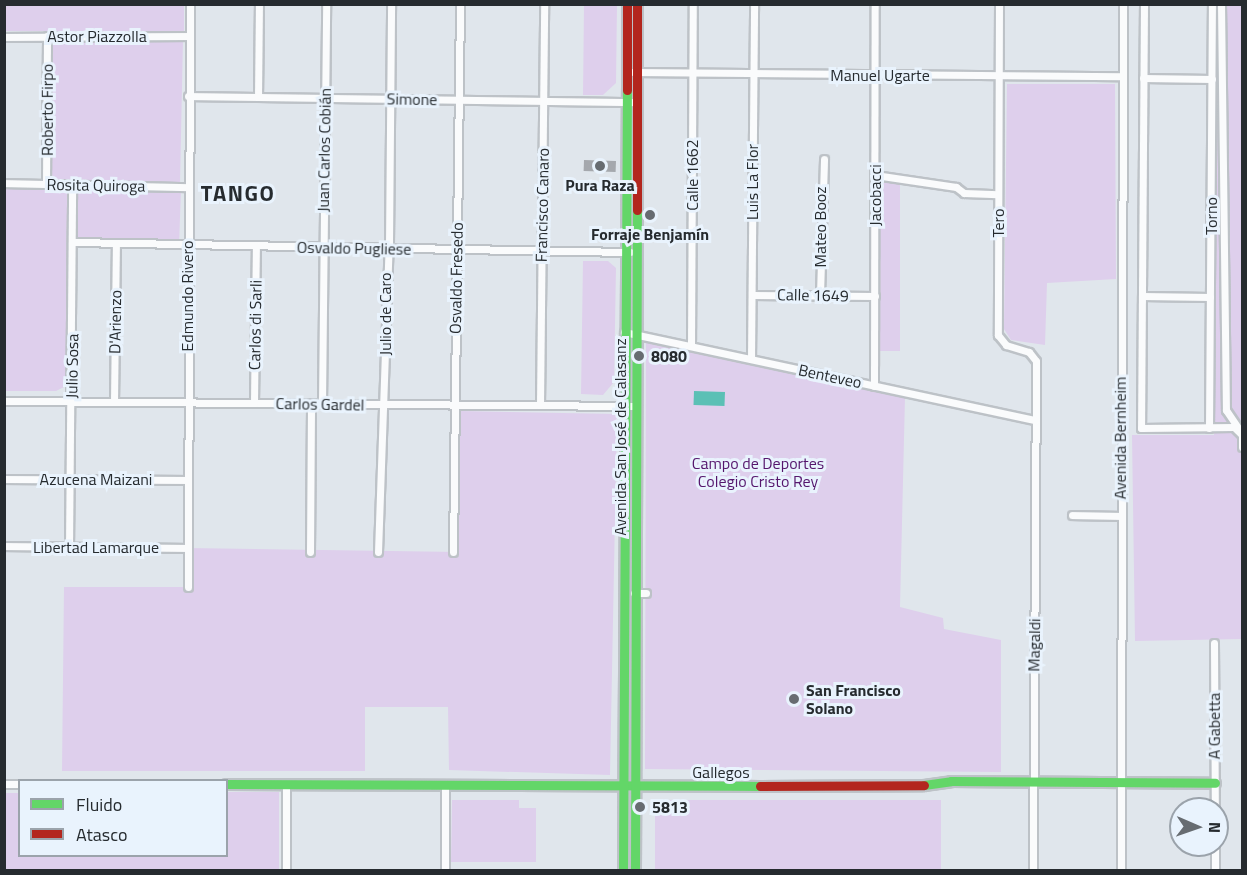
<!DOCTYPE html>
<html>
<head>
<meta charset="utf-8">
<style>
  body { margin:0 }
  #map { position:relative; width:1247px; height:875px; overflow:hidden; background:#e0e6ec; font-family:"Titillium Web",sans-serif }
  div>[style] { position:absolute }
  .green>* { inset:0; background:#decfec; transform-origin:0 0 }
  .water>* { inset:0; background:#5bc0b5; transform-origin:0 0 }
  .building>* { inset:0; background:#a5a8ad; transform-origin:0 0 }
  .roads { filter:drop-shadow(2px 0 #bdc2c7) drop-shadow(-2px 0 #bdc2c7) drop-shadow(0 2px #bdc2c7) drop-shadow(0 -2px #bdc2c7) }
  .street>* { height:7px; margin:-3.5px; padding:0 3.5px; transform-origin:3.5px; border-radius:3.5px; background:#fafbfc }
  .fast>* { height:9px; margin:-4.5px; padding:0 4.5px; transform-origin:4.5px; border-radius:4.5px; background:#63d668 }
  .jam>* { height:9px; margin:-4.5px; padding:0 4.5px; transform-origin:4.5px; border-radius:4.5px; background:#b3261e }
  .dots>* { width:16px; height:16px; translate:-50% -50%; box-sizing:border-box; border:3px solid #e9f3fd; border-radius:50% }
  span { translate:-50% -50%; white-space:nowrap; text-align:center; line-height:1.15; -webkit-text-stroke:6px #e9f3fd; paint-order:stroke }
  .street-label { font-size:16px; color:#262b2f }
  .poi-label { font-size:16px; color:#262b2f; font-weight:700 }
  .left { translate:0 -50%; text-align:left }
  .park-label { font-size:16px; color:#55166d }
  .district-label { font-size:22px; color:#262b2f; font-weight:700; letter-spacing:1.5px }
  .frame { position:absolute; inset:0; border:6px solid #262b2f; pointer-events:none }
  .legend { position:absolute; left:18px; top:779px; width:210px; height:78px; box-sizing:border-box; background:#e9f3fd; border:2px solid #9ba3ab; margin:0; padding:8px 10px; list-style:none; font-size:18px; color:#262b2f }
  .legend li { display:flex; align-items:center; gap:12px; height:30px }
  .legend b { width:30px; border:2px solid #9ba3ab }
  .north { position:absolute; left:1169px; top:797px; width:60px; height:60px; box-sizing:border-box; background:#e9f3fd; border:2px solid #9ba3ab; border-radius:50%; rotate:92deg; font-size:16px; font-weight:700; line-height:24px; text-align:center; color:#262b2f }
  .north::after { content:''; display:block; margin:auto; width:21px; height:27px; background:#676c71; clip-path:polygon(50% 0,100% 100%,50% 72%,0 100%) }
</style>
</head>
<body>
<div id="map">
  <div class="green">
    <div style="left:5px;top:4px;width:179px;height:27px"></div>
    <div style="clip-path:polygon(584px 5px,617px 5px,616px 83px,603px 95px,583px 95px)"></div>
    <div style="clip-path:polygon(1217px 5px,1242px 5px,1242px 639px,1135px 641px,1132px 435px,1214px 435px)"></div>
    <div style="clip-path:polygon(56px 39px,183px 39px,180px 183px,58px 180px,52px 175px,51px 41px)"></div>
    <div style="clip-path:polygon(1007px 84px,1115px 84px,1116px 279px,1047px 283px,1045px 345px,1011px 340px,1004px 329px)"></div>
    <div style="left:880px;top:183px;width:20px;height:168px"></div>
    <div style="clip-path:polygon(5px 187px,64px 188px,67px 192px,66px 386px,56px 391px,5px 391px)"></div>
    <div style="left:78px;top:187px;width:103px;height:51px;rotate:2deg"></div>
    <div style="clip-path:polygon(583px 261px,608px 261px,616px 268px,614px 382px,603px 395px,581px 394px)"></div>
    <div style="clip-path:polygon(646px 343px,905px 397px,900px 607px,943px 618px,944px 629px,1001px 640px,1001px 772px,645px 769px)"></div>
    <div style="clip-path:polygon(459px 411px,617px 414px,610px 775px,449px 770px,448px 707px,365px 707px,365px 771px,62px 771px,64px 587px,188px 587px,187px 548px,459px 552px)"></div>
    <div style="clip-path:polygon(227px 792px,279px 792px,279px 870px,5px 870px,5px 793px,19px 793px,20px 856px,226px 856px)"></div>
    <div style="clip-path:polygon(452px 800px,519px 800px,519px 808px,536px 808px,536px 862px,451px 862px)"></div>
    <div style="left:655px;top:800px;width:286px;height:70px"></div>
  </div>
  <div class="water">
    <div style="left:694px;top:391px;width:31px;height:14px;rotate:2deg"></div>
  </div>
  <div class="building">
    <div style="left:584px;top:160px;width:32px;height:11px;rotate:2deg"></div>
  </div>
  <div class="roads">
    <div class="street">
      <div style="left:999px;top:4px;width:331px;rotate:90.2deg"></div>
      <div style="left:998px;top:335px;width:13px;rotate:51deg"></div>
      <div style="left:1006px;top:345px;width:24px;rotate:17deg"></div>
      <div style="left:1029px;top:352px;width:11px;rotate:52deg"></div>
      <div style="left:1036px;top:361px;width:509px;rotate:90.34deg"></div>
      <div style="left:1144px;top:4px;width:424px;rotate:90.4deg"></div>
      <div style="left:1141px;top:428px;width:93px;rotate:-0.6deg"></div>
      <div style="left:1234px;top:427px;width:11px;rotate:45deg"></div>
      <div style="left:1242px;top:435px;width:12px;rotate:90deg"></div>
      <div style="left:1221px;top:4px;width:406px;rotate:89.3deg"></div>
      <div style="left:1226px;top:410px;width:23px;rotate:56deg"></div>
      <div style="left:4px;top:37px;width:186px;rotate:-0.3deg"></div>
      <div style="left:633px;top:72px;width:489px;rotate:0.5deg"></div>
      <div style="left:1143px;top:78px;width:69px;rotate:0.8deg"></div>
      <div style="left:188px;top:96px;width:449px;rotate:0.8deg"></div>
      <div style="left:258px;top:97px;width:93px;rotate:-89.4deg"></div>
      <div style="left:875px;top:175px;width:82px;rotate:8.4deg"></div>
      <div style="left:956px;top:187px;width:10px;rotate:37deg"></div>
      <div style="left:964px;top:193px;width:34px;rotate:2deg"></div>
      <div style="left:4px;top:183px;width:183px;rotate:1.3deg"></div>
      <div style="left:46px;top:184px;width:148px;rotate:-89.6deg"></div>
      <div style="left:72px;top:242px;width:558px;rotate:1.03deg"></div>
      <div style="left:752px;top:295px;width:123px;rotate:0.5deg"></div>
      <div style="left:820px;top:295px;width:136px;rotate:-88.3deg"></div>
      <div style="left:1142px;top:296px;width:68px;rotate:0.8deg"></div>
      <div style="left:624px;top:332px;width:421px;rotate:12.1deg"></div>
      <div style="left:691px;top:346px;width:342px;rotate:-89.7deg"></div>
      <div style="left:751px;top:359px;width:355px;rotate:-89.5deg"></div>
      <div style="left:874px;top:386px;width:382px;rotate:-89.9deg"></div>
      <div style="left:4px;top:401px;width:631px;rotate:0.45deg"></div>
      <div style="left:114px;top:402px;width:159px;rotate:-89.3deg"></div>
      <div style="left:254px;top:403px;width:157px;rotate:-89.3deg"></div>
      <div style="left:322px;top:404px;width:400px;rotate:-89.4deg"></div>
      <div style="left:540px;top:405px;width:401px;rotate:-89.4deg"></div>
      <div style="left:1209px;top:428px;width:424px;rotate:-89.6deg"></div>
      <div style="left:4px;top:479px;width:184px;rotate:0.3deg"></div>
      <div style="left:1072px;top:515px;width:48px;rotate:1.2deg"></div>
      <div style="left:4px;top:546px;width:183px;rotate:0.6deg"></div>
      <div style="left:69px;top:547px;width:362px;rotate:-89.5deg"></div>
      <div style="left:310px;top:552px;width:149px;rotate:-89.6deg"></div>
      <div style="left:378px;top:552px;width:308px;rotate:-88deg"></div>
      <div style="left:389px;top:244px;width:240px;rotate:-89.5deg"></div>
      <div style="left:453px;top:552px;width:548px;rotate:-89.27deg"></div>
      <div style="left:188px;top:587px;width:583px;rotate:-89.8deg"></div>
      <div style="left:634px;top:593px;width:12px"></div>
      <div style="left:1214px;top:643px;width:166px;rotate:89.7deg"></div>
      <div style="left:4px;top:784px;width:16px"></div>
      <div style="left:1215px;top:845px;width:25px;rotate:90deg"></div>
      <div style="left:286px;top:870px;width:86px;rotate:-90deg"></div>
      <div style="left:445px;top:870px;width:86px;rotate:-90deg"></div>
      <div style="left:1121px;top:870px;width:866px;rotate:-89.87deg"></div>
    </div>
    <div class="fast">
      <div style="left:226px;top:784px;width:534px;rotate:0.21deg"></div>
      <div style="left:924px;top:785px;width:27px;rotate:-8deg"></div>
      <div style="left:951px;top:781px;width:264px;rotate:0.4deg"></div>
      <div style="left:623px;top:870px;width:780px;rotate:-89.71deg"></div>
      <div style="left:635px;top:870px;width:660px;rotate:-89.83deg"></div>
    </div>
    <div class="jam">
      <div style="left:627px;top:90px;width:86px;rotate:-90deg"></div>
      <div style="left:637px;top:210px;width:206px;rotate:-90deg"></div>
      <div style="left:760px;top:786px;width:164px;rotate:-0.3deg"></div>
    </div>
  </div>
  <div class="dots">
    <div style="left:600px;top:166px;background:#676c71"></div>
    <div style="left:650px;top:215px;background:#676c71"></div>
    <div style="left:639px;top:356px;background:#676c71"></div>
    <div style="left:794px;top:699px;background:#676c71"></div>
    <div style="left:640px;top:807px;background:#676c71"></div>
  </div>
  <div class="street-label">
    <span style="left:97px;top:36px">Astor Piazzolla</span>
    <span style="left:880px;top:75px">Manuel Ugarte</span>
    <span style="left:412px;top:99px;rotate:1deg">Simone</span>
    <span style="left:47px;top:110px;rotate:-90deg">Roberto Firpo</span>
    <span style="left:324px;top:150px;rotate:-89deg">Juan Carlos Cobián</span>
    <span style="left:692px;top:175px;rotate:-90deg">Calle 1662</span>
    <span style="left:752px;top:182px;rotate:-90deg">Luis La Flor</span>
    <span style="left:96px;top:185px;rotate:1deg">Rosita Quiroga</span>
    <span style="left:875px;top:195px;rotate:-90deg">Jacobacci</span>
    <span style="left:542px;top:205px;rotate:-89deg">Francisco Canaro</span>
    <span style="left:1211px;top:216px;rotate:-90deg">Torno</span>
    <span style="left:998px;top:223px;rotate:-90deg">Tero</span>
    <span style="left:820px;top:227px;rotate:-90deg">Mateo Booz</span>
    <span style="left:354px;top:248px;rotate:1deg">Osvaldo Pugliese</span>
    <span style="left:456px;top:278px;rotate:-89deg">Osvaldo Fresedo</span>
    <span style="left:813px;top:295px;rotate:1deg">Calle 1649</span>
    <span style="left:187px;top:296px;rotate:-90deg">Edmundo Rivero</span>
    <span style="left:385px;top:314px;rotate:-90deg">Julio de Caro</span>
    <span style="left:115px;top:322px;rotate:-89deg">D'Arienzo</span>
    <span style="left:255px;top:325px;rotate:-89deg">Carlos di Sarli</span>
    <span style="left:72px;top:366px;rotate:-89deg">Julio Sosa</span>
    <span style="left:830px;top:376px;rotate:12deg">Benteveo</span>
    <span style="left:320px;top:404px;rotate:1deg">Carlos Gardel</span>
    <span style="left:620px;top:437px;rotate:-90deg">Avenida San José de Calasanz</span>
    <span style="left:1120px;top:438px;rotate:-90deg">Avenida Bernheim</span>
    <span style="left:96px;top:479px">Azucena Maizani</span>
    <span style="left:96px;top:547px">Libertad Lamarque</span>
    <span style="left:1034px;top:645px;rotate:-89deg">Magaldi</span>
    <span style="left:1214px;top:726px;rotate:-90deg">A Gabetta</span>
    <span style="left:721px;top:772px">Gallegos</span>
  </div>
  <div class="poi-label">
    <span style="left:600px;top:185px">Pura Raza</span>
    <span style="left:650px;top:234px">Forraje Benjamín</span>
    <span class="left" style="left:651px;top:356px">8080</span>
    <span class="left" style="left:806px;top:699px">San Francisco<br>Solano</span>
    <span class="left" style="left:652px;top:807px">5813</span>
  </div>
  <div class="park-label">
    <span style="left:758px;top:472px">Campo de Deportes<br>Colegio Cristo Rey</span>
  </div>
  <div class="district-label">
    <span style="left:238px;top:194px">TANGO</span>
  </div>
  <div class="frame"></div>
  <ul class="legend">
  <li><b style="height:8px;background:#63d668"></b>Fluido</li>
  <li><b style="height:8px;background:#b3261e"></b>Atasco</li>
  </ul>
  <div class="north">N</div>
</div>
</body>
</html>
